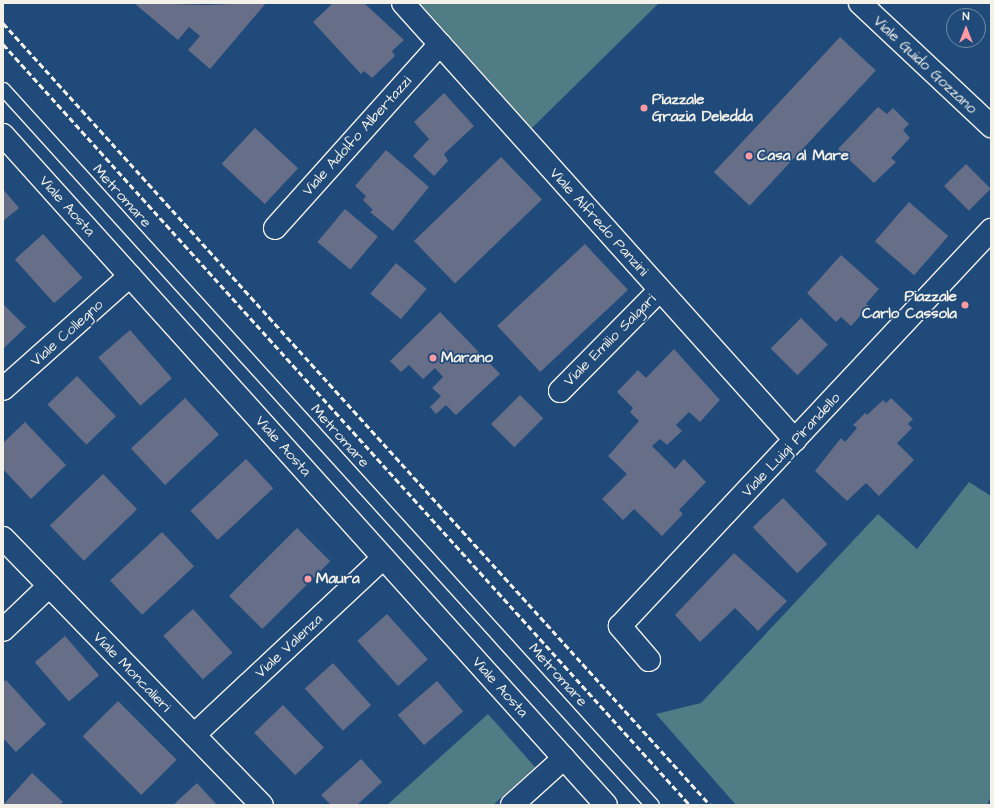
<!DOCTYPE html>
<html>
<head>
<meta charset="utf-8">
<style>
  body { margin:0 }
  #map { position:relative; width:994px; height:808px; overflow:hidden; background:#1f4a7a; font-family:"Architects Daughter",sans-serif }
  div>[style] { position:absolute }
  .green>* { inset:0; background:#507c85 }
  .building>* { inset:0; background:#666e88; transform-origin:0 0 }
  .roads { filter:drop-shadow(1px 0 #f4f1e8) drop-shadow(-1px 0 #f4f1e8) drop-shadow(0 1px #f4f1e8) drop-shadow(0 -1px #f4f1e8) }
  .service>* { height:13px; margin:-6.5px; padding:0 6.5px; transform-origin:6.5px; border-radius:6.5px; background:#1f4a7a }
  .minor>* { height:22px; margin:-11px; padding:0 11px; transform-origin:11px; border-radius:11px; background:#1f4a7a }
  .tertiary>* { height:22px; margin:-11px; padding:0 11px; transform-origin:11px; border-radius:11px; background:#1f4a7a }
  .rail>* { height:3px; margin-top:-1.5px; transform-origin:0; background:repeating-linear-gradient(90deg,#f4f1e8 0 6px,transparent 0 9px) }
  .dots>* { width:11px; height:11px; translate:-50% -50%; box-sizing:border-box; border:2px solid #1f4a7a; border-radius:50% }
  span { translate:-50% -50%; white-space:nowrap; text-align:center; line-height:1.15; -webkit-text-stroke:3.5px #1f4a7a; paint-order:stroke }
  .street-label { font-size:15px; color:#f4f1e8 }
  .poi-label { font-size:15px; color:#f4f1e8; font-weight:700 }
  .left { translate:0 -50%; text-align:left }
  .right { translate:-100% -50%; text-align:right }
  .frame { position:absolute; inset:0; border:4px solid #f4f1e8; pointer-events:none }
  .north { position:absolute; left:946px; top:8px; width:40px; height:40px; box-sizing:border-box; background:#1f4a7a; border:1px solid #748da6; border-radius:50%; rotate:0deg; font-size:11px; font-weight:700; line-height:16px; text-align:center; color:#f4f1e8 }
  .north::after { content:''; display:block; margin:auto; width:14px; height:18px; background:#ff9aa2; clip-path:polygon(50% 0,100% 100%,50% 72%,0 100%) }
</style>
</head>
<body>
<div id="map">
  <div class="green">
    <div style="clip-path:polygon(420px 3px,659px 3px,532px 128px)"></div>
    <div style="clip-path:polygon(969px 482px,991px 496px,991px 796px,987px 805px,736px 805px,656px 714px,701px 703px,878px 514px,917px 549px)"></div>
    <div style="clip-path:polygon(488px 714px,535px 767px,493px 805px,387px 805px)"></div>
  </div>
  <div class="building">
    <div style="clip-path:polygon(134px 3px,206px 5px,266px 3px,210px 69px,188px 50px,200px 36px,189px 27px,178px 40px)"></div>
    <div style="clip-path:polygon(333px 3px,364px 3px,404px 40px,392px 51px,395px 56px,372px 78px,364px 71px,361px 74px,313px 22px)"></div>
    <div style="left:840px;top:37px;width:49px;height:185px;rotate:43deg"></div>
    <div style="clip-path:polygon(444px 93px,474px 126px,444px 154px,448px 161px,434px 176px,413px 156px,429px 139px,414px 122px)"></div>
    <div style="clip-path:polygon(878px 107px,887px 114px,893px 108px,909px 124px,903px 130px,910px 138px,891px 158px,896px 162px,874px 183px,838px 149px)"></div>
    <div style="left:255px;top:128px;width:59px;height:49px;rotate:43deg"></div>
    <div style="clip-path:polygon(386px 150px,429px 187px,393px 231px,370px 212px,373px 210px,363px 200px,366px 196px,355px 186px)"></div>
    <div style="left:501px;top:157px;width:59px;height:121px;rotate:46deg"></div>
    <div style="left:966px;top:164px;width:35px;height:31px;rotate:45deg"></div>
    <div style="clip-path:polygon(3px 189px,19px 208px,3px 221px)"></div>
    <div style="left:909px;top:202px;width:52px;height:52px;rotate:41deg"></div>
    <div style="left:345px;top:209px;width:43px;height:43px;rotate:40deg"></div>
    <div style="left:43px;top:234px;width:59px;height:38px;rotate:48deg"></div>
    <div style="left:585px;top:244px;width:63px;height:120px;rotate:47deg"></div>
    <div style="clip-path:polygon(841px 255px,879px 289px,866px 304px,869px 306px,851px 326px,841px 317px,836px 322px,807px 293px)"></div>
    <div style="left:396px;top:263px;width:40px;height:40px;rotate:40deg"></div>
    <div style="clip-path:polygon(3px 304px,26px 327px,3px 349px)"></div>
    <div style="clip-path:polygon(440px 312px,500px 374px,456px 415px,446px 405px,436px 414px,430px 407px,441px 396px,432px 388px,443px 377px,435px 368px,423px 379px,409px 365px,401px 372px,390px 361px)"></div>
    <div style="left:801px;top:318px;width:38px;height:43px;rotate:45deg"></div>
    <div style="left:130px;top:330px;width:64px;height:42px;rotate:49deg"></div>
    <div style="clip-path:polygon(674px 349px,720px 400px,700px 422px,689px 412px,676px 425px,682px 431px,667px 445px,660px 439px,652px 446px,675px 469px,684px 459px,706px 482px,679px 510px,683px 514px,662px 536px,634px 509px,623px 520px,602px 499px,627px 474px,608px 456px,639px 421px,630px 412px,633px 408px,617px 392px,638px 370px,646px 378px)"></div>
    <div style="left:77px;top:376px;width:56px;height:41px;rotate:46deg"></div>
    <div style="left:520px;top:395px;width:33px;height:41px;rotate:45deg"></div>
    <div style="left:185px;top:398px;width:50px;height:74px;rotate:47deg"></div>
    <div style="clip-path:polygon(891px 398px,913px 419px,908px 424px,912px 428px,897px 443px,914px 460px,879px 496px,866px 483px,847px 501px,815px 471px,841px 438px,845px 442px,857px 428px,853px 425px,865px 413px,867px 415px,883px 400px,886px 403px)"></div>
    <div style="clip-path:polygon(25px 422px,66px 465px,31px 499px,3px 469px,3px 443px)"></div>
    <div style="left:246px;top:459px;width:40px;height:76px;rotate:47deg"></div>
    <div style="left:103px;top:474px;width:49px;height:74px;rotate:46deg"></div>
    <div style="left:783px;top:498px;width:64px;height:42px;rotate:46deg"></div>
    <div style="left:297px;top:528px;width:47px;height:96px;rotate:45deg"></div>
    <div style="left:162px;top:532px;width:47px;height:71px;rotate:47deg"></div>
    <div style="clip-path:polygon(734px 553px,787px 601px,758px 631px,735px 608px,700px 642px,675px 615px)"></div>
    <div style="left:193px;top:609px;width:59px;height:40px;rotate:48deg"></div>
    <div style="left:387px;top:614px;width:61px;height:40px;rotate:48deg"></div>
    <div style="left:65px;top:636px;width:52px;height:40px;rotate:49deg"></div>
    <div style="left:333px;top:663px;width:57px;height:38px;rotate:48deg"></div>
    <div style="clip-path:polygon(6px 680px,46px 724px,16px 752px,3px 738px,3px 682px)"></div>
    <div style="left:437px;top:681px;width:40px;height:52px;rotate:49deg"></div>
    <div style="left:118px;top:701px;width:83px;height:50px;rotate:45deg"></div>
    <div style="left:283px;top:705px;width:59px;height:40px;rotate:46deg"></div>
    <div style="clip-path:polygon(361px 759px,382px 782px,357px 805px,331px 805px,321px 795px)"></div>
    <div style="clip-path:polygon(32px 773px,63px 802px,60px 805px,3px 805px)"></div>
    <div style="clip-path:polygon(197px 783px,217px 805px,173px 805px)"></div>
  </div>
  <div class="roads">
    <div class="service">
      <div style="left:3px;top:89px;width:966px;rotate:47.81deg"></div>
    </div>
    <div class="minor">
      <div style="left:403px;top:3px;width:587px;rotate:48.11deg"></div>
      <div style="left:860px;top:3px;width:180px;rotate:43.2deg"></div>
      <div style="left:275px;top:228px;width:247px;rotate:-48.1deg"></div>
      <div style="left:3px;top:389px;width:170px;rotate:-41.7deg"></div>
      <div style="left:560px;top:391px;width:142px;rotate:-45.3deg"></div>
      <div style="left:3px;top:538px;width:372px;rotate:45.9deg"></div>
      <div style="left:3px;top:630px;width:64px;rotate:-43.7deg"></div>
      <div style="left:649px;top:660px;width:45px;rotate:-130.5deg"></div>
      <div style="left:620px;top:626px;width:543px;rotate:-46.87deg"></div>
      <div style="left:194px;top:735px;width:259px;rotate:-43.1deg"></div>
      <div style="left:512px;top:805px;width:70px;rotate:-42.1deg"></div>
    </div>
    <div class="tertiary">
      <div style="left:3px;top:135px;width:901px;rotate:48.01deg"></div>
    </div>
  </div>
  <div class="rail">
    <div style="left:3px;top:23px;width:1054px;rotate:47.88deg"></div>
    <div style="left:3px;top:44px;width:1025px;rotate:47.93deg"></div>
  </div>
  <div class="dots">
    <div style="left:644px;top:108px;background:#ff9aa2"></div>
    <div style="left:749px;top:156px;background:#ff9aa2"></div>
    <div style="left:965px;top:305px;background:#ff9aa2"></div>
    <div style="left:433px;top:358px;background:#ff9aa2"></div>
    <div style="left:308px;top:579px;background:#ff9aa2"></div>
  </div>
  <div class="street-label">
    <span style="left:925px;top:65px;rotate:43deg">Viale Guido Gozzano</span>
    <span style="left:357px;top:136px;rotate:-48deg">Viale Adolfo Albertazzi</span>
    <span style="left:122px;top:196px;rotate:48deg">Metromare</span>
    <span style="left:67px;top:206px;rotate:48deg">Viale Aosta</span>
    <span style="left:599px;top:222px;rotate:48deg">Viale Alfredo Panzini</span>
    <span style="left:67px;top:333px;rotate:-42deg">Viale Collegno</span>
    <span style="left:610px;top:340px;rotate:-45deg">Viale Emilio Salgari</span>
    <span style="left:340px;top:436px;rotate:48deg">Metromare</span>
    <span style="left:791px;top:445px;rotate:-47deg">Viale Luigi Pirandello</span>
    <span style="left:283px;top:446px;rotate:48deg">Viale Aosta</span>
    <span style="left:289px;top:646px;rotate:-43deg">Viale Valenza</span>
    <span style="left:132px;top:672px;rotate:46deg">Viale Moncalieri</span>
    <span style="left:558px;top:675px;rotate:48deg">Metromare</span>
    <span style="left:500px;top:687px;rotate:48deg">Viale Aosta</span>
  </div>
  <div class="poi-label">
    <span class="left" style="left:652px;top:108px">Piazzale<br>Grazia Deledda</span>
    <span class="left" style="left:757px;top:156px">Casa al Mare</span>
    <span class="right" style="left:957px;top:305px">Piazzale<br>Carlo Cassola</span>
    <span class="left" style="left:441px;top:358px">Marano</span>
    <span class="left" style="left:316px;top:579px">Maura</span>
  </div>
  <div class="frame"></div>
  <div class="north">N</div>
</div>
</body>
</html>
